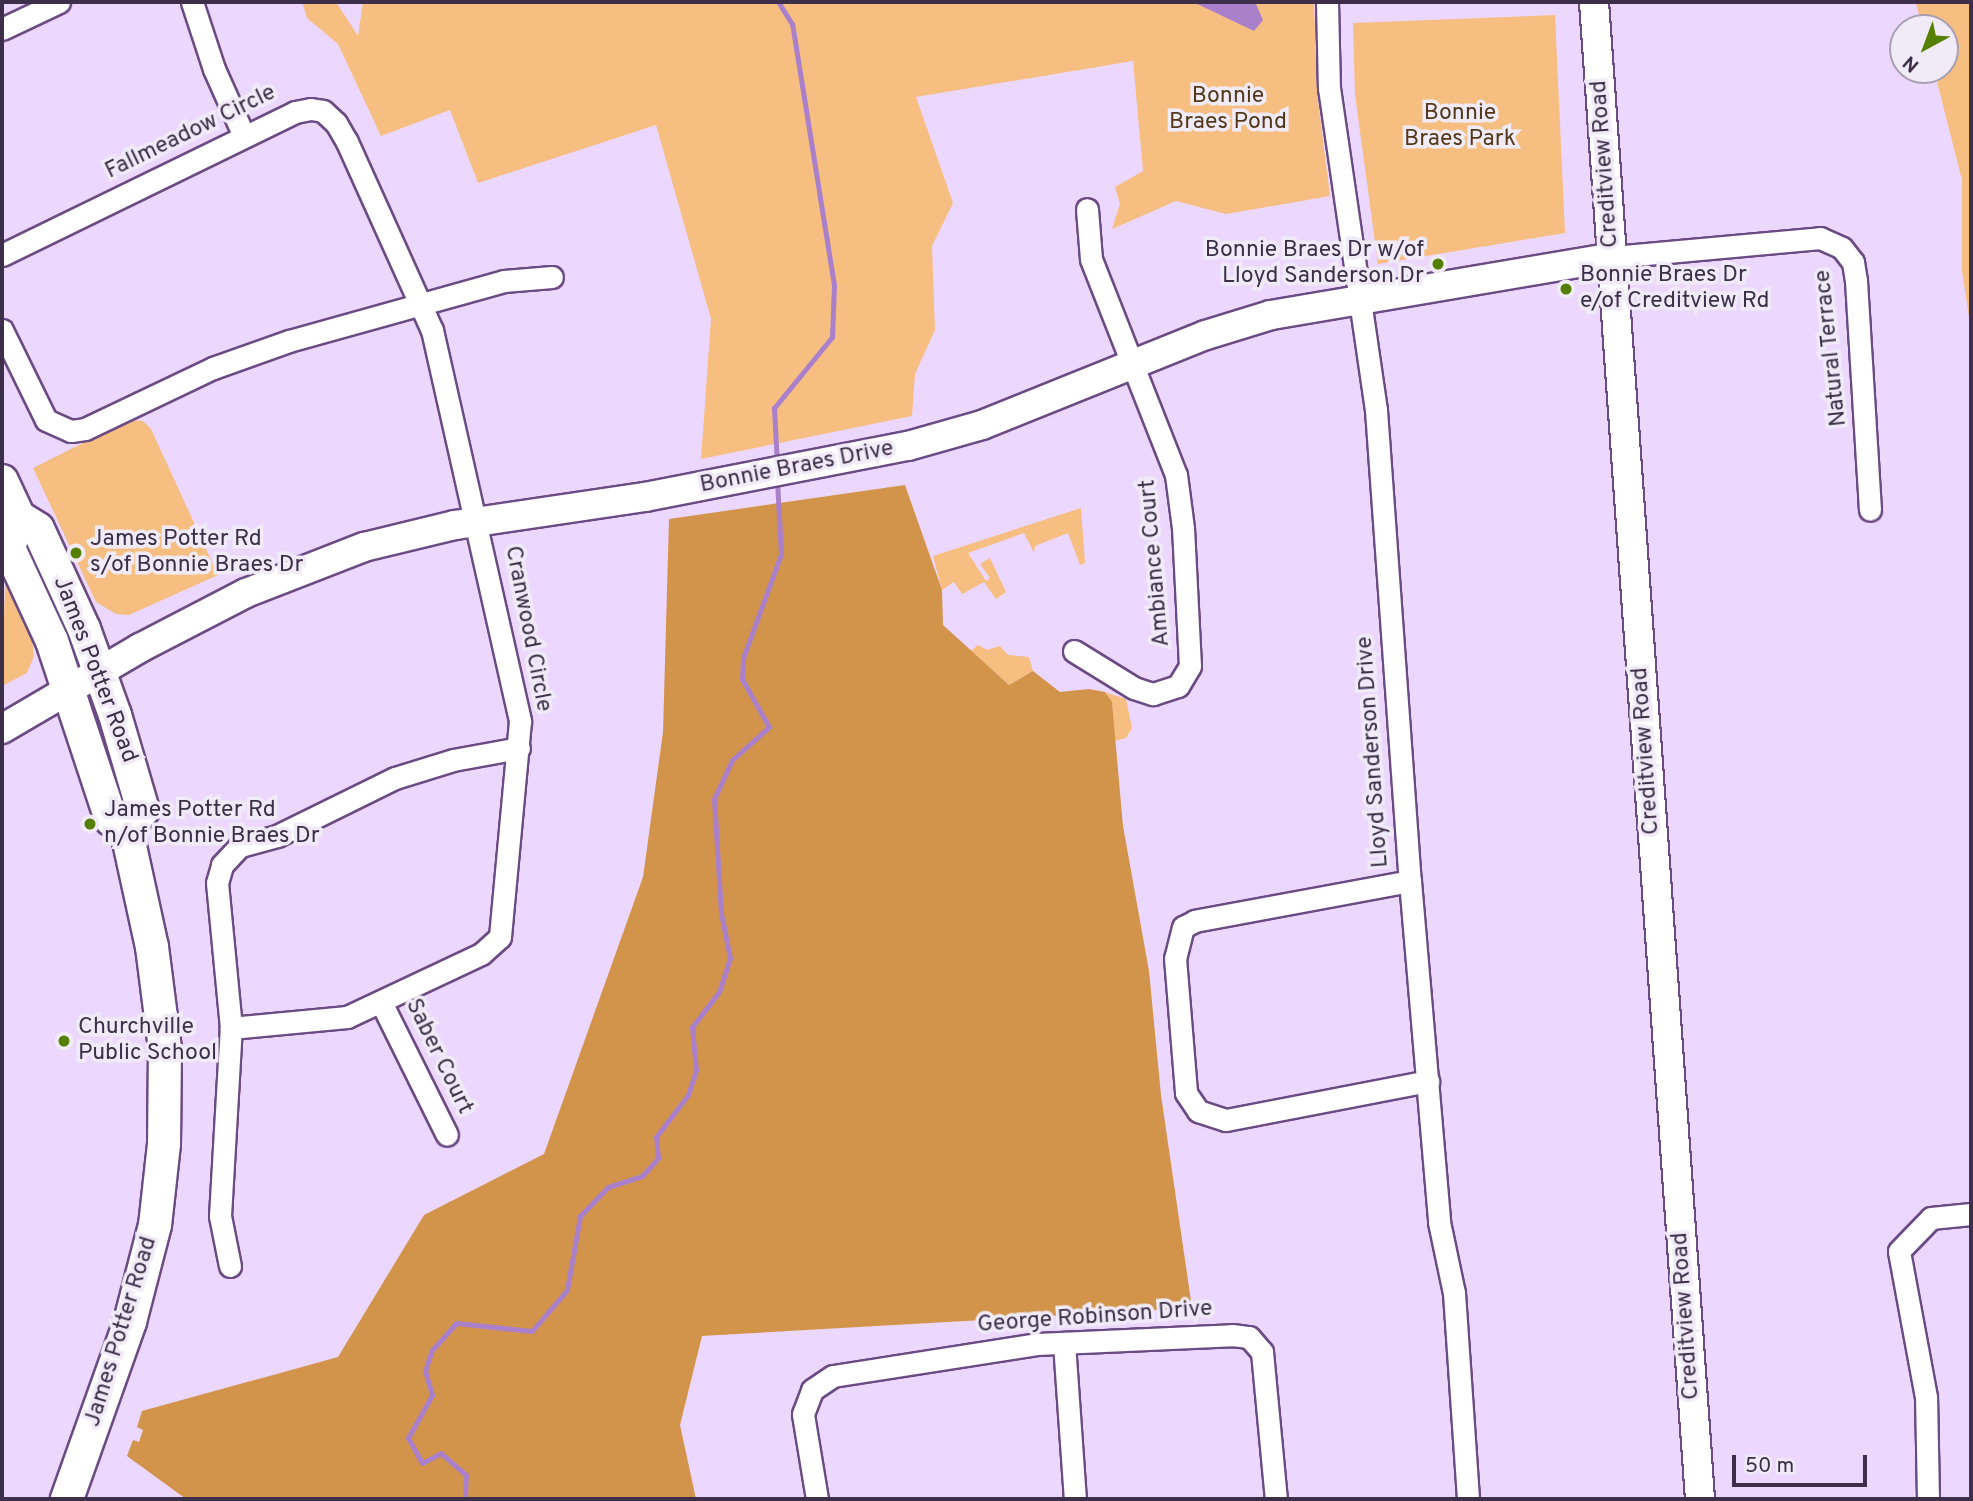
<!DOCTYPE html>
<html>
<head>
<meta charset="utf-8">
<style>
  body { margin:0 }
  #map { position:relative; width:1973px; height:1501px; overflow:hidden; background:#ecd7fe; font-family:Overpass,sans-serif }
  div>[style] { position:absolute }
  .green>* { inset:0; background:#f6be80 }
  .forest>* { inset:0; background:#d2944a }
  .water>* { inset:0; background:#aa80cb }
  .stream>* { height:5px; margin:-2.5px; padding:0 2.5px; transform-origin:2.5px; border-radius:2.5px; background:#aa80cb }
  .roads { filter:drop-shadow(2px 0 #6b4b84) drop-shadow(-2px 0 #6b4b84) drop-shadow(0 2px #6b4b84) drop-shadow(0 -2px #6b4b84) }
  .minor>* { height:21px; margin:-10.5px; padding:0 10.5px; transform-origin:10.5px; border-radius:10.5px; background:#fff }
  .tertiary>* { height:28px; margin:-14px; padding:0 14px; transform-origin:14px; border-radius:14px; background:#fff }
  .secondary>* { height:32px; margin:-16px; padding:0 16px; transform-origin:16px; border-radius:16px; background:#fff }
  .dots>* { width:19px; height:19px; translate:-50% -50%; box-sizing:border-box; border:4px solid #f1ebf8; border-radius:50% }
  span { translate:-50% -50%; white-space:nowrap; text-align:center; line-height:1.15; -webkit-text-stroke:7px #f1ebf8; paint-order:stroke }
  .park-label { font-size:23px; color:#53391a }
  .street-label { font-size:23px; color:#3d2f49 }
  .poi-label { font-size:23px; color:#3d2f49 }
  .right { translate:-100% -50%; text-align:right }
  .left { translate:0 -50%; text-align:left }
  .frame { position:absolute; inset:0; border:4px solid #3d2f49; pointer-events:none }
  .north { position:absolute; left:1889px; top:14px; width:70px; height:70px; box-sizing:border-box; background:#f1ebf8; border:2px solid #a9a0b2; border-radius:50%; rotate:221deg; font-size:19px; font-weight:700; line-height:28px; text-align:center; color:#3d2f49 }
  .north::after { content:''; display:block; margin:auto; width:24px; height:32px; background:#557f01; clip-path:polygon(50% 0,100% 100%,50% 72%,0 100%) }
  .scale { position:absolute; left:1732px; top:1455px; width:135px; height:32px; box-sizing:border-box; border:4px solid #3d2f49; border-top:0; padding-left:9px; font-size:21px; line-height:24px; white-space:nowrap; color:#3d2f49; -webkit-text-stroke:5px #f1ebf8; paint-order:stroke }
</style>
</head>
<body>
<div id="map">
  <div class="green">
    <div style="clip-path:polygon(302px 2px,336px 2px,358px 36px,363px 2px,1314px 2px,1317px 93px,1330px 196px,1226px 214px,1176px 201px,1112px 229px,1120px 204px,1115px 187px,1143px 171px,1133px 61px,916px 97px,953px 203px,932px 246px,935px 330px,915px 374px,912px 416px,701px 459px,711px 319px,656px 125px,478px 183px,450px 110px,381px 136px,338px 44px,307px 18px)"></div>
    <div style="clip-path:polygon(1971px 2px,1971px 330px,1962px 271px,1962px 180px,1934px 70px,1945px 70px,1945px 28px,1923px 28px,1916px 4px)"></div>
    <div style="clip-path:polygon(1555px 15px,1565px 233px,1378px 264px,1355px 95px,1353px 23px)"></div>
    <div style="clip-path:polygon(129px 420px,143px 421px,151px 429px,218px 575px,129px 615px,116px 614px,96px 602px,33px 468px)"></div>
    <div style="clip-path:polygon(1081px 508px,1085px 563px,1080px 565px,1068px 533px,1035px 546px,1034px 553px,1024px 533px,968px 553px,986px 581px,990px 578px,980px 564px,990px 558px,1006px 592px,996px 599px,984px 582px,962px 594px,954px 582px,942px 590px,933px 556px)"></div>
    <div style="clip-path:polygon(5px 583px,32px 641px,34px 656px,27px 673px,2px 686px)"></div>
    <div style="clip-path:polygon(978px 645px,987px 650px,1000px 646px,1008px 655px,1029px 657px,1033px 671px,1009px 685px,971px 651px)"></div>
    <div style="clip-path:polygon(1105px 692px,1126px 699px,1132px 728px,1126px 738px,1115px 741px,1112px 703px)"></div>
  </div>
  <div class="forest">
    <div style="clip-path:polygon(905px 485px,942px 590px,943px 625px,1009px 685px,1033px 671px,1060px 692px,1089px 689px,1105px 692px,1112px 702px,1123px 826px,1149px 971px,1161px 1095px,1192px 1308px,702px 1336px,680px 1425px,696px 1499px,186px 1499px,127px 1456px,133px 1440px,139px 1442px,143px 1430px,137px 1427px,142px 1411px,338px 1357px,424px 1215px,544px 1154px,643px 877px,663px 732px,669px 519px)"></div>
  </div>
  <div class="water">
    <div style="clip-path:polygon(1193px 2px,1255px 2px,1263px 20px,1254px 31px)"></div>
  </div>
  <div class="stream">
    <div style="left:777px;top:464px;width:56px;rotate:-93.1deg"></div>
    <div style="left:774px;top:408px;width:92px;rotate:-50.8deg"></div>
    <div style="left:832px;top:337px;width:52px;rotate:-87.8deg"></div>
    <div style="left:834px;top:285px;width:264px;rotate:-99.1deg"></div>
    <div style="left:792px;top:24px;width:26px;rotate:-122deg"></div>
    <div style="left:465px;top:1499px;width:24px;rotate:-88deg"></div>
    <div style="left:466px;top:1475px;width:33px;rotate:-139deg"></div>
    <div style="left:441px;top:1453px;width:21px;rotate:152deg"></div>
    <div style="left:422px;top:1463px;width:29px;rotate:-119deg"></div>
    <div style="left:408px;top:1438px;width:49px;rotate:-60.8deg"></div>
    <div style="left:432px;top:1395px;width:25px;rotate:-106deg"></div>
    <div style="left:425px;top:1371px;width:22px;rotate:-72deg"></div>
    <div style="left:432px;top:1350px;width:36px;rotate:-48deg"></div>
    <div style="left:456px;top:1323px;width:76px;rotate:6deg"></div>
    <div style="left:532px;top:1331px;width:54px;rotate:-49.5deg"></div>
    <div style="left:567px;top:1290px;width:75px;rotate:-80deg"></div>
    <div style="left:580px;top:1216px;width:40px;rotate:-46deg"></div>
    <div style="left:608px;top:1187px;width:36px;rotate:-18deg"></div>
    <div style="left:642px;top:1176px;width:24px;rotate:-48deg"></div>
    <div style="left:658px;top:1158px;width:21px;rotate:-95deg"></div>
    <div style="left:656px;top:1137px;width:53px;rotate:-52.7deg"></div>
    <div style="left:688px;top:1095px;width:26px;rotate:-72deg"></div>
    <div style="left:696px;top:1070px;width:43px;rotate:-95.3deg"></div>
    <div style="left:692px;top:1027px;width:44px;rotate:-52.4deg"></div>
    <div style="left:719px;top:992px;width:36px;rotate:-72deg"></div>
    <div style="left:730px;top:958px;width:46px;rotate:-101.3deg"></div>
    <div style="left:721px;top:913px;width:114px;rotate:-93.5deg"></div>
    <div style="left:714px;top:799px;width:43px;rotate:-65.2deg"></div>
    <div style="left:732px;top:760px;width:50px;rotate:-41.7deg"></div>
    <div style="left:769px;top:727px;width:55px;rotate:-119.4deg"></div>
    <div style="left:742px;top:679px;width:21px;rotate:-87deg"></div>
    <div style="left:743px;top:658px;width:111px;rotate:-69.9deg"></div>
    <div style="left:781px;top:554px;width:73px;rotate:-93.1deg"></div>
  </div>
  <div class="roads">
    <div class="minor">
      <div style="left:192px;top:2px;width:71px;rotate:71.8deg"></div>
      <div style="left:214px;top:69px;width:73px;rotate:65.9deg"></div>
      <div style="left:1327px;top:2px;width:86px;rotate:88.7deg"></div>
      <div style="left:1329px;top:88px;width:325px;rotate:81.7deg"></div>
      <div style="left:1376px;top:410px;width:472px;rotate:85.9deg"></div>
      <div style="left:1410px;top:881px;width:342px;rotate:85.1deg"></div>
      <div style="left:1439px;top:1222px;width:73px;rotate:78.1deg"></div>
      <div style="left:1454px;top:1293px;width:206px;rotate:86.1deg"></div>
      <div style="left:2px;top:29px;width:63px;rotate:-25.3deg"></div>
      <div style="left:2px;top:255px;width:326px;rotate:-26deg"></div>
      <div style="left:295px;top:112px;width:16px;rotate:-11deg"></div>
      <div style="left:311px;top:109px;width:12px;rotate:9deg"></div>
      <div style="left:323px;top:111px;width:18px;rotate:43deg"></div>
      <div style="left:336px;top:123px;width:22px;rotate:60deg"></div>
      <div style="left:347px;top:142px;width:206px;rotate:65.7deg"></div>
      <div style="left:432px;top:330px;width:401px;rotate:77.3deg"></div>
      <div style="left:520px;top:721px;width:217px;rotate:95.3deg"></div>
      <div style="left:500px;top:937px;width:25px;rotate:138deg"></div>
      <div style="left:481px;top:954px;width:148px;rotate:154.8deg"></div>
      <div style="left:347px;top:1017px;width:117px;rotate:174.6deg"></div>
      <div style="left:1613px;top:257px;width:208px;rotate:-5.2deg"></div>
      <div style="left:1820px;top:238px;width:24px;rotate:24deg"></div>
      <div style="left:1842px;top:248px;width:18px;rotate:52deg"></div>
      <div style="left:1853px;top:262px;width:19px;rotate:81deg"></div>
      <div style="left:1856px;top:281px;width:229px;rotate:86.5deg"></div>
      <div style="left:2px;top:330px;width:100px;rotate:63.9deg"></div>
      <div style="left:46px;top:420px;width:27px;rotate:24deg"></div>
      <div style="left:71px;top:431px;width:14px;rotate:-8deg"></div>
      <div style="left:85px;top:429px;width:142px;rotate:-25.5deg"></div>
      <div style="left:213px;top:368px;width:81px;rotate:-19.6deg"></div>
      <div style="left:289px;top:341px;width:223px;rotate:-15.6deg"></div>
      <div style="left:504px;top:281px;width:48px;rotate:-4.8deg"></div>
      <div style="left:1074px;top:651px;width:70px;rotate:31.7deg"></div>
      <div style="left:1134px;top:688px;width:20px;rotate:18deg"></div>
      <div style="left:1153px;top:694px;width:26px;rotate:-18deg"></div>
      <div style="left:1178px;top:686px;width:23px;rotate:-59deg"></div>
      <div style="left:1190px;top:666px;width:138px;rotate:-92.9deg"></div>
      <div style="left:1183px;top:528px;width:53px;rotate:-97.5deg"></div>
      <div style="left:1176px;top:475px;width:232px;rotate:-111.5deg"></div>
      <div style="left:1091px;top:259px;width:50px;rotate:-94.6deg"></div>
      <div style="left:1410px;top:881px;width:219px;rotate:169.5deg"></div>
      <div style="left:1195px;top:921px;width:13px;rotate:153deg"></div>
      <div style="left:1183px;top:927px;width:32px;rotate:104deg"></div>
      <div style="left:1175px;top:958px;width:135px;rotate:85.3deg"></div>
      <div style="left:1186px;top:1093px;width:22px;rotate:56deg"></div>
      <div style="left:1198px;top:1111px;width:29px;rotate:18deg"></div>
      <div style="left:1226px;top:1120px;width:206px;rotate:-10.9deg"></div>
      <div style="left:381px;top:1002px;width:148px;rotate:63.6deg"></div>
      <div style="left:230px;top:1266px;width:51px;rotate:-101.3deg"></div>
      <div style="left:220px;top:1216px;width:188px;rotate:-86.7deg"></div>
      <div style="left:231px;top:1028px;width:146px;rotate:-95.5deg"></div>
      <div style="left:217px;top:883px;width:19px;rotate:-74deg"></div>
      <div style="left:222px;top:865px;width:26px;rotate:-47deg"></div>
      <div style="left:240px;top:846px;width:38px;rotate:-15deg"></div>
      <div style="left:277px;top:836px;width:131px;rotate:-26.2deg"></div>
      <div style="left:395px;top:778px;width:61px;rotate:-17.2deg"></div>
      <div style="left:453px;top:760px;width:67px;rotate:-10.3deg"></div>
      <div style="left:1064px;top:1343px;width:156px;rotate:86deg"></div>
      <div style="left:817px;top:1499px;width:86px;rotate:-99.4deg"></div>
      <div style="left:803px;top:1414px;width:26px;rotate:-69deg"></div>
      <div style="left:812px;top:1390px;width:25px;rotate:-34deg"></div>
      <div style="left:833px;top:1376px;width:206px;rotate:-8.9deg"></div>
      <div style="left:1037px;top:1344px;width:195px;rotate:-2.6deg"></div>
      <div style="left:1232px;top:1335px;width:17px;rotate:7deg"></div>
      <div style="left:1249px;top:1337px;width:20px;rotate:49deg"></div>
      <div style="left:1262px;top:1352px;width:148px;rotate:84.6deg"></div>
      <div style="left:1928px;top:1499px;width:102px;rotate:-91.1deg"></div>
      <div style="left:1926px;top:1397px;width:148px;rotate:-100.5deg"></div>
      <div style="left:1899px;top:1251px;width:46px;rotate:-45.9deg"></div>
      <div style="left:1931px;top:1218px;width:40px;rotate:-5.7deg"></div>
    </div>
    <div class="tertiary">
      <div style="left:1594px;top:2px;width:1501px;rotate:85.95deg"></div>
      <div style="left:2px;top:729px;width:160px;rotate:-30.4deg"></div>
      <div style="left:140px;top:648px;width:119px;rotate:-27.4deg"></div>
      <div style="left:246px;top:593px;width:127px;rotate:-21.3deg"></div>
      <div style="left:364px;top:547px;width:94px;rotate:-13.6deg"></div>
      <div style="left:455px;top:525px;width:192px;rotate:-8.4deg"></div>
      <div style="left:645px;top:497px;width:268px;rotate:-11deg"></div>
      <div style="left:908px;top:446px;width:77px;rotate:-15.8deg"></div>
      <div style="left:982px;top:425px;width:241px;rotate:-21.9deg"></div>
      <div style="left:1206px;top:335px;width:68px;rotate:-17.1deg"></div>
      <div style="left:1271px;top:315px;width:347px;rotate:-9.6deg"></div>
    </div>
    <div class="secondary">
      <div style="left:2px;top:481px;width:40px;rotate:65deg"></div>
      <div style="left:19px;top:517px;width:22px;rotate:32deg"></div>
      <div style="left:38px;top:529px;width:110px;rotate:65.3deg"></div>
      <div style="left:84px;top:629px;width:91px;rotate:70.2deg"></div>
      <div style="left:115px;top:715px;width:99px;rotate:73.6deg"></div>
      <div style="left:143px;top:810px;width:25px;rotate:133deg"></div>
      <div style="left:19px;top:517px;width:33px;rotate:108deg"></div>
      <div style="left:9px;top:548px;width:102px;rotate:65.2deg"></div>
      <div style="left:52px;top:641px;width:188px;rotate:71.7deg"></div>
      <div style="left:111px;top:819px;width:17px;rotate:31deg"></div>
      <div style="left:126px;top:828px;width:122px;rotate:77.7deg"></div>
      <div style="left:152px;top:947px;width:103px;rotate:82.7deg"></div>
      <div style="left:165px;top:1049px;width:95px;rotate:90.6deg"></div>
      <div style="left:164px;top:1144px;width:81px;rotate:96.3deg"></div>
      <div style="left:155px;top:1225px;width:100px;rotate:104.5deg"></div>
      <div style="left:130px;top:1322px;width:188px;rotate:109.6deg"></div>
    </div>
  </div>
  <div class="dots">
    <div style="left:1438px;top:264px;background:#557f01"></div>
    <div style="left:1566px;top:289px;background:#557f01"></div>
    <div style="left:76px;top:553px;background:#557f01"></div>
    <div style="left:90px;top:824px;background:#557f01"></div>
    <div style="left:64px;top:1041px;background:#557f01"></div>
  </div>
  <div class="park-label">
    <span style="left:1228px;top:110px">Bonnie<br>Braes Pond</span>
    <span style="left:1460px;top:127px">Bonnie<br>Braes Park</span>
  </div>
  <div class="street-label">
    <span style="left:191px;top:133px;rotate:-26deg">Fallmeadow Circle</span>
    <span style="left:1606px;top:164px;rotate:-94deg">Creditview Road</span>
    <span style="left:1832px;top:348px;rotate:-96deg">Natural Terrace</span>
    <span style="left:797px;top:468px;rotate:-11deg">Bonnie Braes Drive</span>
    <span style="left:1156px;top:563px;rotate:-95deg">Ambiance Court</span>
    <span style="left:527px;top:629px;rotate:79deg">Cranwood Circle</span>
    <span style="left:94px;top:670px;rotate:69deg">James Potter Road</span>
    <span style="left:1647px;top:751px;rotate:-94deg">Creditview Road</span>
    <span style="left:1374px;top:752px;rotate:-94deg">Lloyd Sanderson Drive</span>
    <span style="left:438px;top:1057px;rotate:64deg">Saber Court</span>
    <span style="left:1687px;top:1316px;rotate:-94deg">Creditview Road</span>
    <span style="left:1095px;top:1318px;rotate:-4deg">George Robinson Drive</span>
    <span style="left:122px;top:1332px;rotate:-73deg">James Potter Road</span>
  </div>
  <div class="poi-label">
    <span class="right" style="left:1424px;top:264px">Bonnie Braes Dr w/of<br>Lloyd Sanderson Dr</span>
    <span class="left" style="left:1580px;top:289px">Bonnie Braes Dr<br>e/of Creditview Rd</span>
    <span class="left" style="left:90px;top:553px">James Potter Rd<br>s/of Bonnie Braes Dr</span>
    <span class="left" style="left:104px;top:824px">James Potter Rd<br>n/of Bonnie Braes Dr</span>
    <span class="left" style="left:78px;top:1041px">Churchville<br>Public School</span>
  </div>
  <div class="frame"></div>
  <div class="north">N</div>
  <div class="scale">50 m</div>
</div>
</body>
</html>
